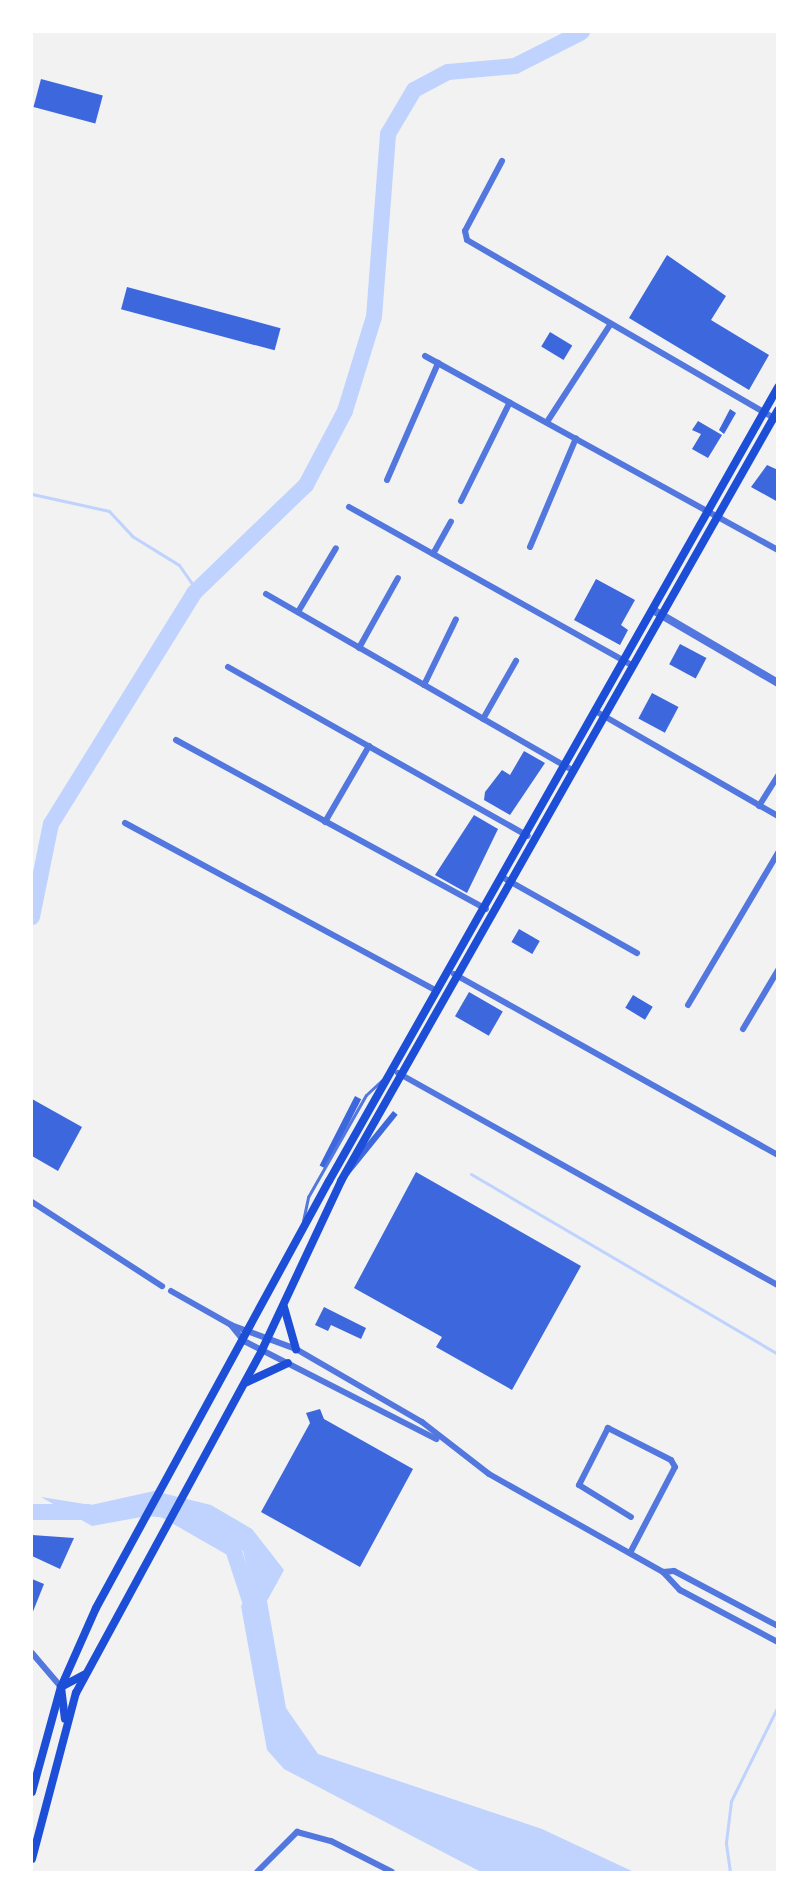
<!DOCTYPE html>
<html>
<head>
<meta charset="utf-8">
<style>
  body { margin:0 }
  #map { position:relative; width:809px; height:1904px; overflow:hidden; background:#f2f2f2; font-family:"Asap Condensed",sans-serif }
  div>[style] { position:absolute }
  .water>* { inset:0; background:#bfd3fe }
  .stream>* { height:3px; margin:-1.5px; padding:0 1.5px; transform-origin:1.5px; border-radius:1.5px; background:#bfd3fe }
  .river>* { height:16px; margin:-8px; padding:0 8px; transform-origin:8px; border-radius:8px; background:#bfd3fe }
  .building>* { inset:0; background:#3d67dc; transform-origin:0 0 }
  .service>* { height:3px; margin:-1.5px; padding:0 1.5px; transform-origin:1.5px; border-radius:1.5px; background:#5277de }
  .minor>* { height:6px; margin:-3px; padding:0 3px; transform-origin:3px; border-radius:3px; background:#5277de }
  .tertiary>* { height:8px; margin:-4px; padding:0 4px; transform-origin:4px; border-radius:4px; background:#5277de }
  .secondary>* { height:8px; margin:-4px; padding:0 4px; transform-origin:4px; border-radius:4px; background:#1d4ed8 }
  span { translate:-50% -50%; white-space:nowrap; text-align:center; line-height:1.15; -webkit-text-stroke:4.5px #fff; paint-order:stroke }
  .frame { position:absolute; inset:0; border:33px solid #fff; pointer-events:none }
</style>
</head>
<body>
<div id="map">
  <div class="water">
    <div style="clip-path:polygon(154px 1491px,211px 1505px,252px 1529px,284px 1570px,267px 1601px,286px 1708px,318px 1754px,542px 1829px,634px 1872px,481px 1872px,284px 1769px,267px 1750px,241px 1606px,252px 1587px,243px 1551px,198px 1521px,147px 1516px,92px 1526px,41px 1497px,91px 1505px)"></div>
  </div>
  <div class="stream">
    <div style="left:32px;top:494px;width:79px;rotate:12.4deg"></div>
    <div style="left:109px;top:511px;width:34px;rotate:47deg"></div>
    <div style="left:132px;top:536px;width:55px;rotate:31.7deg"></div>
    <div style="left:179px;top:565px;width:32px;rotate:55deg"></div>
    <div style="left:471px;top:1174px;width:356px;rotate:30.4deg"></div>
    <div style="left:730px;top:1872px;width:30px;rotate:-98deg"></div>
    <div style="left:726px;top:1842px;width:41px;rotate:-83deg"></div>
    <div style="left:731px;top:1801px;width:106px;rotate:-63.7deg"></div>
  </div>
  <div class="river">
    <div style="left:32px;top:917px;width:95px;rotate:-78.5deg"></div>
    <div style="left:51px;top:824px;width:272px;rotate:-58.2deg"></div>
    <div style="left:194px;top:593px;width:156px;rotate:-44deg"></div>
    <div style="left:306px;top:485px;width:84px;rotate:-62.2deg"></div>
    <div style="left:345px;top:411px;width:98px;rotate:-72.9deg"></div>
    <div style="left:374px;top:317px;width:184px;rotate:-85.6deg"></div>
    <div style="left:388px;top:134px;width:51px;rotate:-59.4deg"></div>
    <div style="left:414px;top:90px;width:38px;rotate:-28deg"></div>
    <div style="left:448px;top:72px;width:67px;rotate:-5.1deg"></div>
    <div style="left:515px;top:66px;width:75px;rotate:-26.9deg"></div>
    <div style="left:165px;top:1510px;width:78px;rotate:29.8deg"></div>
    <div style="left:233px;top:1549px;width:67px;rotate:71.8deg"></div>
    <div style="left:32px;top:1512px;width:56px"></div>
  </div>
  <div class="building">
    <div style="left:41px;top:79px;width:64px;height:29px;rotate:15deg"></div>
    <div style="clip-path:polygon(667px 255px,726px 296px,711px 320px,769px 355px,749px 390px,629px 318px)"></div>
    <div style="left:127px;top:287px;width:159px;height:23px;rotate:15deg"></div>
    <div style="left:550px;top:332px;width:26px;height:17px;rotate:31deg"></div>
    <div style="clip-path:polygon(730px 409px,736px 413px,724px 434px,719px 430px)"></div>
    <div style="clip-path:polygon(698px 421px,722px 435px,708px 458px,692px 449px,701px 434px,692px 430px)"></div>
    <div style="clip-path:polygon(767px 465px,778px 470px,778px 502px,751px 487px)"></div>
    <div style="clip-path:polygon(596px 579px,635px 600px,621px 625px,628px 630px,620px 645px,574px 620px)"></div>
    <div style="left:680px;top:644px;width:30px;height:23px;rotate:28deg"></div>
    <div style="left:652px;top:693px;width:30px;height:29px;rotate:28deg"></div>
    <div style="clip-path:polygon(524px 751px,545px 763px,510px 815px,484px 800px,485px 792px,502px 770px,510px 775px)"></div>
    <div style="clip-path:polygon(474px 815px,498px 829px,467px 893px,435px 875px)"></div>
    <div style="left:519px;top:929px;width:24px;height:15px;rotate:30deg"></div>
    <div style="left:469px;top:992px;width:39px;height:28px;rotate:30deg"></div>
    <div style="left:633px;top:995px;width:23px;height:15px;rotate:31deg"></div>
    <div style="left:355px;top:1096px;width:7px;height:78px;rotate:27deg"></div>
    <div style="clip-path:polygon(32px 1099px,82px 1127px,58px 1171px,32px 1156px)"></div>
    <div style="left:393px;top:1111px;width:6px;height:78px;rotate:39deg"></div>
    <div style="clip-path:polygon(416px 1172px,581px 1266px,512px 1390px,436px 1347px,442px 1337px,354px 1288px)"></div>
    <div style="clip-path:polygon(324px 1307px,366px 1328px,361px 1339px,331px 1325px,328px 1331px,315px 1325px)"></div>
    <div style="clip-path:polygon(320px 1409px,324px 1419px,413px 1469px,360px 1567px,261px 1512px,310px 1423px,306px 1413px)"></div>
    <div style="clip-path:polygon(32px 1535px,74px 1538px,60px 1569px,32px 1556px)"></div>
    <div style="clip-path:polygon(32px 1579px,44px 1584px,32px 1614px)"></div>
  </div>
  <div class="service">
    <div style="left:303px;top:1221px;width:25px;rotate:-78deg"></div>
    <div style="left:308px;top:1197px;width:117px;rotate:-60.4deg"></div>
    <div style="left:366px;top:1095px;width:22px;rotate:-43deg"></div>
  </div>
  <div class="minor">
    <div style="left:502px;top:161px;width:79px;rotate:117.9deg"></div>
    <div style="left:465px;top:231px;width:9px;rotate:77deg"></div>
    <div style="left:467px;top:240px;width:359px;rotate:30.1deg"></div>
    <div style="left:425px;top:356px;width:403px;rotate:28.8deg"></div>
    <div style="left:547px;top:422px;width:116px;rotate:-57deg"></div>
    <div style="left:387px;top:480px;width:128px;rotate:-66.4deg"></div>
    <div style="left:461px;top:501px;width:110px;rotate:-63.7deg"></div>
    <div style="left:349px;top:507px;width:326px;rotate:29.2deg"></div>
    <div style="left:530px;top:547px;width:118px;rotate:-67.1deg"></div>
    <div style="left:433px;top:554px;width:37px;rotate:-61deg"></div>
    <div style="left:266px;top:594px;width:355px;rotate:29.9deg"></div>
    <div style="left:298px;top:612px;width:74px;rotate:-59.3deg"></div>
    <div style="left:359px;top:648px;width:80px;rotate:-60.9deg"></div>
    <div style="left:228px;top:667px;width:344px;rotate:29.4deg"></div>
    <div style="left:424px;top:685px;width:73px;rotate:-64.1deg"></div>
    <div style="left:597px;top:712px;width:209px;rotate:29.9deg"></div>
    <div style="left:483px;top:719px;width:67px;rotate:-60.4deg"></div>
    <div style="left:176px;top:740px;width:353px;rotate:28.6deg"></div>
    <div style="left:759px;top:806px;width:36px;rotate:-58deg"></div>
    <div style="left:325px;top:822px;width:88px;rotate:-59.9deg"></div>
    <div style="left:125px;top:823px;width:354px;rotate:28.3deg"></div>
    <div style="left:502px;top:877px;width:155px;rotate:29.4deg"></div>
    <div style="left:454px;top:974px;width:371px;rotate:29.2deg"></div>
    <div style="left:688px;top:1005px;width:177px;rotate:-59.4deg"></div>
    <div style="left:743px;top:1029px;width:69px;rotate:-59.3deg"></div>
    <div style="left:398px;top:1073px;width:435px;rotate:29.2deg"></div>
    <div style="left:32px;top:1202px;width:155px;rotate:32.9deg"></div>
    <div style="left:171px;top:1291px;width:69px;rotate:29.5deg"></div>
    <div style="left:231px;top:1325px;width:69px;rotate:20.3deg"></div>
    <div style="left:296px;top:1349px;width:146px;rotate:30.1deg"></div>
    <div style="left:422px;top:1422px;width:85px;rotate:37.8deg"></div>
    <div style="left:489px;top:1474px;width:200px;rotate:29.4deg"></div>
    <div style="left:663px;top:1572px;width:11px;rotate:-5deg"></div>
    <div style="left:674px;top:1571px;width:118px;rotate:27.9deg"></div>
    <div style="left:231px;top:1325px;width:21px;rotate:51deg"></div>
    <div style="left:244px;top:1341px;width:216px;rotate:27deg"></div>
    <div style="left:630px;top:1553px;width:97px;rotate:-62.4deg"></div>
    <div style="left:675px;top:1467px;width:8px;rotate:-120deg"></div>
    <div style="left:671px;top:1460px;width:71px;rotate:-153.1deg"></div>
    <div style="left:608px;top:1428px;width:64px;rotate:117deg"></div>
    <div style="left:579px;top:1485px;width:61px;rotate:31.6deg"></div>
    <div style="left:663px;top:1572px;width:25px;rotate:47deg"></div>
    <div style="left:680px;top:1590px;width:111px;rotate:28deg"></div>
    <div style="left:32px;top:1653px;width:45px;rotate:49.5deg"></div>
    <div style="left:257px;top:1872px;width:57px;rotate:-45deg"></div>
    <div style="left:297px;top:1832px;width:35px;rotate:15deg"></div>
    <div style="left:331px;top:1841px;width:68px;rotate:26.9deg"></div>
  </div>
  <div class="tertiary">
    <div style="left:653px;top:610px;width:145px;rotate:30.3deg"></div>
  </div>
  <div class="secondary">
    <div style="left:284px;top:1307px;width:44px;rotate:74.1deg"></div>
    <div style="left:247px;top:1382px;width:45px;rotate:-24.9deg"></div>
    <div style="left:61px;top:1687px;width:32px;rotate:83deg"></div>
    <div style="left:61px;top:1687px;width:26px;rotate:-28deg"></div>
    <div style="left:32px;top:1792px;width:109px;rotate:-74.6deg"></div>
    <div style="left:61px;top:1687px;width:86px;rotate:-66.1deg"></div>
    <div style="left:96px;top:1608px;width:486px;rotate:-61.4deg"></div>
    <div style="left:329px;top:1181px;width:912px;rotate:-60.51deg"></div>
    <div style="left:32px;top:1859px;width:172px;rotate:-75.2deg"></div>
    <div style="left:76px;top:1693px;width:390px;rotate:-61.5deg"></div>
    <div style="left:262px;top:1350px;width:187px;rotate:-64.9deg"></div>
    <div style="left:341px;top:1181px;width:886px;rotate:-60.46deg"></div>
  </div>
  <div class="frame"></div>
</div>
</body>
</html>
